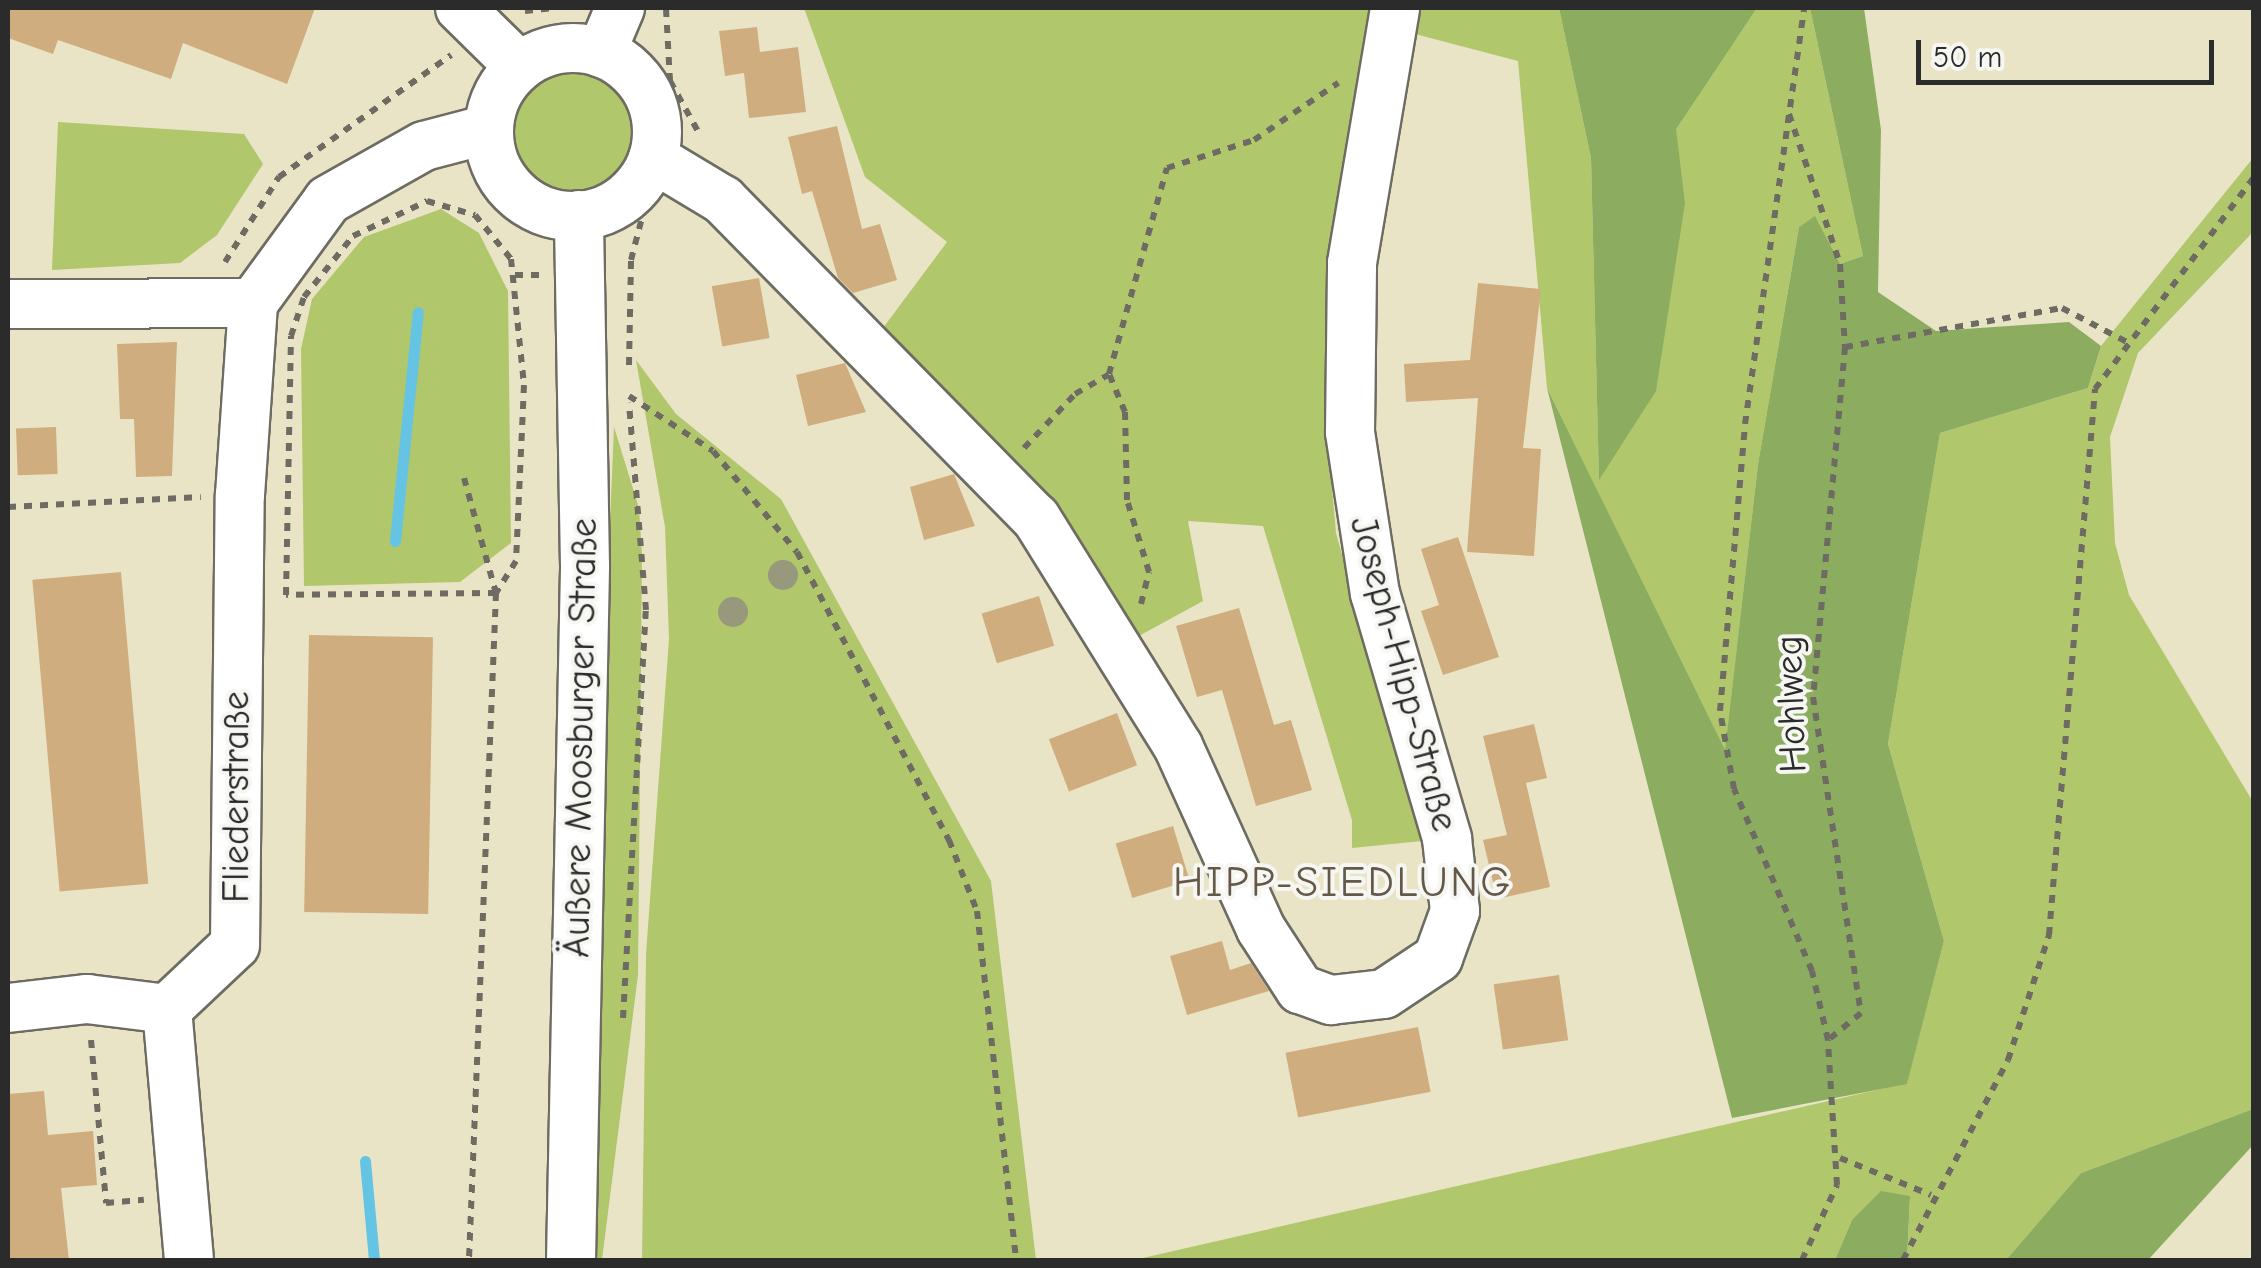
<!DOCTYPE html>
<html>
<head>
<meta charset="utf-8">
<style>
  body { margin:0 }
  #map { position:relative; width:2261px; height:1268px; overflow:hidden; background:#eae4c7; font-family:"Comic Neue",sans-serif }
  div>[style] { position:absolute }
  .green>* { inset:0; background:#b0c76c }
  .round { border-radius:50% }
  .forest>* { inset:0; background:#8cac60 }
  .stream>* { height:11px; margin:-5.5px; padding:0 5.5px; transform-origin:5.5px; border-radius:5.5px; background:#65c4e3 }
  .building>* { inset:0; background:#d0ad7e; transform-origin:0 0 }
  .path>* { height:6px; margin-top:-3px; transform-origin:0; background:repeating-linear-gradient(90deg,#6e6c62 0 8px,transparent 0 16px) }
  .roads { filter:drop-shadow(2px 0 #6e6c62) drop-shadow(-2px 0 #6e6c62) drop-shadow(0 2px #6e6c62) drop-shadow(0 -2px #6e6c62) }
  .minor>* { height:48px; margin:-24px; padding:0 24px; transform-origin:24px; border-radius:24px; background:#fff }
  .minor>.ring { margin:-24px; padding:0; box-sizing:content-box; background:none; border:48px solid #fff; border-radius:50% }
  .trees>* { width:30px; height:30px; margin:-15px; border-radius:50%; background:#97987c }
  span { translate:-50% -50%; white-space:nowrap; text-align:center; line-height:1.15; -webkit-text-stroke:8px #f6f6f2; paint-order:stroke }
  .street-label { font-size:38px; color:#2b2b2b }
  .quarter-label { font-size:42px; color:#655848; letter-spacing:2.5px }
  .frame { position:absolute; inset:0; border:10px solid #2b2b2b; pointer-events:none }
  .scale { position:absolute; left:1916px; top:40px; width:298px; height:45px; box-sizing:border-box; border:5px solid #2b2b2b; border-top:0; padding-left:12px; font-size:30px; line-height:35px; white-space:nowrap; color:#2b2b2b; -webkit-text-stroke:8px #f6f6f2; paint-order:stroke }
</style>
</head>
<body>
<div id="map">
  <div class="green">
    <div style="clip-path:polygon(804px 8px,1385px 8px,1333px 278px,1325px 409px,1336px 533px,1422px 841px,1352px 848px,1352px 820px,1263px 526px,1188px 521px,1203px 601px,1137px 637px,1058px 515px,883px 328px,947px 242px,865px 177px)"></div>
    <div style="clip-path:polygon(1422px 8px,1559px 8px,1591px 158px,1599px 478px,1684px 203px,1675px 129px,1757px 8px,1810px 8px,1863px 256px,1840px 264px,1815px 217px,1799px 227px,1758px 464px,1725px 752px,1547px 388px,1518px 61px,1415px 34px)"></div>
    <div class="round" style="left:510px;top:69px;width:126px;height:126px"></div>
    <div style="clip-path:polygon(58px 122px,244px 134px,263px 164px,217px 235px,180px 263px,52px 270px)"></div>
    <div style="clip-path:polygon(2253px 158px,2253px 232px,2138px 353px,2110px 437px,2115px 543px,2129px 595px,2253px 802px,2253px 1109px,2081px 1173px,2006px 1260px,1907px 1260px,1910px 1197px,1852px 1220px,1835px 1260px,1134px 1260px,1907px 1083px,1944px 941px,1888px 744px,1940px 433px,2088px 388px,2101px 346px)"></div>
    <div style="clip-path:polygon(441px 209px,479px 233px,508px 291px,511px 543px,460px 582px,304px 586px,301px 349px,312px 299px,364px 237px)"></div>
    <div style="clip-path:polygon(636px 360px,676px 414px,781px 499px,991px 881px,1036px 1260px,642px 1260px,646px 954px,669px 639px,665px 527px)"></div>
    <div style="clip-path:polygon(614px 427px,639px 508px,642px 555px,638px 975px,602px 1260px,579px 1260px)"></div>
  </div>
  <div class="forest">
    <div style="clip-path:polygon(1559px 8px,1757px 8px,1676px 129px,1685px 203px,1656px 391px,1599px 480px,1591px 158px)"></div>
    <div style="clip-path:polygon(1810px 8px,1864px 8px,1881px 130px,1878px 292px,1936px 331px,2069px 322px,2101px 346px,2088px 388px,1940px 433px,1888px 744px,1944px 941px,1907px 1084px,1732px 1118px,1547px 388px,1725px 750px,1758px 464px,1799px 227px,1815px 216px,1840px 264px,1863px 256px)"></div>
    <div style="clip-path:polygon(2253px 1109px,2253px 1145px,2148px 1260px,2006px 1260px,2081px 1173px)"></div>
    <div style="clip-path:polygon(1881px 1191px,1910px 1196px,1907px 1260px,1835px 1260px,1852px 1220px)"></div>
  </div>
  <div class="stream">
    <div style="left:395px;top:541px;width:230px;rotate:-84.3deg"></div>
    <div style="left:365px;top:1161px;width:99px;rotate:84.8deg"></div>
  </div>
  <div class="building">
    <div style="clip-path:polygon(8px 8px,315px 8px,287px 84px,183px 43px,171px 79px,58px 40px,53px 54px,8px 38px)"></div>
    <div style="clip-path:polygon(757px 27px,760px 52px,798px 47px,806px 112px,749px 118px,744px 73px,725px 76px,719px 31px)"></div>
    <div style="clip-path:polygon(837px 126px,862px 229px,880px 224px,897px 280px,853px 293px,838px 278px,812px 191px,802px 194px,788px 137px)"></div>
    <div style="left:759px;top:278px;width:61px;height:48px;rotate:80deg"></div>
    <div style="clip-path:polygon(1478px 283px,1541px 289px,1523px 448px,1541px 449px,1534px 556px,1467px 552px,1478px 398px,1406px 402px,1404px 364px,1470px 360px)"></div>
    <div style="clip-path:polygon(177px 342px,172px 476px,136px 477px,134px 419px,120px 419px,117px 344px)"></div>
    <div style="clip-path:polygon(845px 363px,866px 412px,808px 426px,796px 375px)"></div>
    <div style="left:56px;top:427px;width:47px;height:40px;rotate:88deg"></div>
    <div style="clip-path:polygon(954px 474px,975px 526px,924px 540px,910px 487px)"></div>
    <div style="clip-path:polygon(1458px 537px,1499px 657px,1443px 675px,1421px 611px,1439px 605px,1421px 549px)"></div>
    <div style="left:121px;top:572px;width:313px;height:89px;rotate:85deg"></div>
    <div style="left:1039px;top:596px;width:52px;height:60px;rotate:73deg"></div>
    <div style="clip-path:polygon(1239px 608px,1274px 725px,1291px 720px,1312px 790px,1256px 806px,1222px 690px,1197px 697px,1176px 626px)"></div>
    <div style="left:309px;top:635px;width:124px;height:277px;rotate:1deg"></div>
    <div style="left:1117px;top:713px;width:56px;height:73px;rotate:69deg"></div>
    <div style="clip-path:polygon(1534px 724px,1547px 778px,1526px 783px,1550px 887px,1497px 899px,1483px 840px,1507px 835px,1483px 736px)"></div>
    <div style="left:1173px;top:826px;width:57px;height:60px;rotate:73deg"></div>
    <div style="clip-path:polygon(1222px 941px,1230px 970px,1251px 963px,1269px 991px,1187px 1015px,1170px 956px)"></div>
    <div style="left:1559px;top:975px;width:66px;height:66px;rotate:82deg"></div>
    <div style="left:1418px;top:1027px;width:66px;height:135px;rotate:79deg"></div>
    <div style="clip-path:polygon(44px 1091px,48px 1135px,93px 1131px,97px 1185px,61px 1188px,69px 1260px,8px 1260px,8px 1094px)"></div>
  </div>
  <div class="path">
    <div style="left:666px;top:9px;width:72px;rotate:86.8deg"></div>
    <div style="left:670px;top:81px;width:60px;rotate:60.9deg"></div>
    <div style="left:525px;top:11px;width:27px;rotate:-6deg"></div>
    <div style="left:1789px;top:114px;width:158px;rotate:71.2deg"></div>
    <div style="left:1840px;top:264px;width:83px;rotate:86.6deg"></div>
    <div style="left:1845px;top:347px;width:351px;rotate:95.2deg"></div>
    <div style="left:1813px;top:697px;width:320px;rotate:81.4deg"></div>
    <div style="left:1861px;top:1013px;width:43px;rotate:140.7deg"></div>
    <div style="left:427px;top:201px;width:50px;rotate:16.3deg"></div>
    <div style="left:475px;top:215px;width:57px;rotate:50.7deg"></div>
    <div style="left:511px;top:259px;width:127px;rotate:84.1deg"></div>
    <div style="left:524px;top:385px;width:176px;rotate:92.6deg"></div>
    <div style="left:516px;top:561px;width:38px;rotate:122deg"></div>
    <div style="left:496px;top:593px;width:210px;rotate:179.5deg"></div>
    <div style="left:286px;top:595px;width:259px;rotate:-88.9deg"></div>
    <div style="left:291px;top:336px;width:41px;rotate:-71.6deg"></div>
    <div style="left:304px;top:297px;width:78px;rotate:-51.2deg"></div>
    <div style="left:353px;top:236px;width:82px;rotate:-25.3deg"></div>
    <div style="left:225px;top:262px;width:101px;rotate:-57.6deg"></div>
    <div style="left:279px;top:177px;width:211px;rotate:-35.3deg"></div>
    <div style="left:515px;top:275px;width:24px"></div>
    <div style="left:1845px;top:347px;width:220px;rotate:-10.2deg"></div>
    <div style="left:2062px;top:308px;width:73px;rotate:27.6deg"></div>
    <div style="left:629px;top:365px;width:105px;rotate:-88.9deg"></div>
    <div style="left:631px;top:260px;width:60px;rotate:-75.5deg"></div>
    <div style="left:629px;top:396px;width:100px;rotate:33.2deg"></div>
    <div style="left:713px;top:451px;width:131px;rotate:50.3deg"></div>
    <div style="left:797px;top:552px;width:326px;rotate:62.2deg"></div>
    <div style="left:949px;top:840px;width:76px;rotate:68.5deg"></div>
    <div style="left:977px;top:911px;width:351px;rotate:83.6deg"></div>
    <div style="left:1024px;top:448px;width:74px;rotate:-46.6deg"></div>
    <div style="left:1075px;top:394px;width:39px;rotate:-30deg"></div>
    <div style="left:464px;top:478px;width:119px;rotate:74.5deg"></div>
    <div style="left:496px;top:593px;width:668px;rotate:92.32deg"></div>
    <div style="left:8px;top:507px;width:193px;rotate:-3deg"></div>
    <div style="left:1141px;top:604px;width:33px;rotate:-76deg"></div>
    <div style="left:1149px;top:572px;width:75px;rotate:-107deg"></div>
    <div style="left:1127px;top:500px;width:88px;rotate:-91.3deg"></div>
    <div style="left:1125px;top:412px;width:41px;rotate:-112.8deg"></div>
    <div style="left:1109px;top:374px;width:214px;rotate:-74.3deg"></div>
    <div style="left:1167px;top:168px;width:91px;rotate:-17.8deg"></div>
    <div style="left:1254px;top:140px;width:102px;rotate:-34.2deg"></div>
    <div style="left:623px;top:1018px;width:409px;rotate:-86.8deg"></div>
    <div style="left:646px;top:610px;width:208px;rotate:-94.7deg"></div>
    <div style="left:91px;top:1040px;width:164px;rotate:84.7deg"></div>
    <div style="left:106px;top:1203px;width:38px;rotate:-5deg"></div>
    <div style="left:1840px;top:1158px;width:98px;rotate:22.1deg"></div>
    <div style="left:1802px;top:1260px;width:83px;rotate:-65deg"></div>
    <div style="left:1837px;top:1185px;width:145px;rotate:-93.6deg"></div>
    <div style="left:1828px;top:1040px;width:71px;rotate:-103.1deg"></div>
    <div style="left:1812px;top:971px;width:198px;rotate:-113.2deg"></div>
    <div style="left:1734px;top:789px;width:79px;rotate:-100.2deg"></div>
    <div style="left:1720px;top:711px;width:288px;rotate:-85deg"></div>
    <div style="left:1745px;top:424px;width:420px;rotate:-81.9deg"></div>
    <div style="left:1903px;top:1260px;width:226px;rotate:-62.3deg"></div>
    <div style="left:2008px;top:1060px;width:132px;rotate:-71.8deg"></div>
    <div style="left:2049px;top:935px;width:548px;rotate:-85.18deg"></div>
    <div style="left:2095px;top:389px;width:265px;rotate:-53.1deg"></div>
  </div>
  <div class="roads">
    <div class="minor">
      <div style="left:460px;top:8px;width:83px;rotate:44.5deg"></div>
      <div class="ring" style="left:489px;top:48px;width:120px;height:120px"></div>
      <div style="left:601px;top:53px;width:49px;rotate:-67.1deg"></div>
      <div style="left:653px;top:158px;width:82px;rotate:31deg"></div>
      <div style="left:723px;top:200px;width:446px;rotate:45.5deg"></div>
      <div style="left:1036px;top:518px;width:269px;rotate:58.1deg"></div>
      <div style="left:1178px;top:746px;width:201px;rotate:65.6deg"></div>
      <div style="left:1261px;top:929px;width:72px;rotate:57deg"></div>
      <div style="left:1300px;top:989px;width:33px;rotate:20deg"></div>
      <div style="left:1331px;top:1000px;width:53px;rotate:-6.5deg"></div>
      <div style="left:1384px;top:994px;width:65px;rotate:-33.7deg"></div>
      <div style="left:1438px;top:958px;width:50px;rotate:-70.1deg"></div>
      <div style="left:1455px;top:911px;width:73px;rotate:-96.3deg"></div>
      <div style="left:1447px;top:838px;width:254px;rotate:-106.4deg"></div>
      <div style="left:1375px;top:594px;width:164px;rotate:-98.8deg"></div>
      <div style="left:1350px;top:432px;width:169px;rotate:-89.3deg"></div>
      <div style="left:1352px;top:263px;width:259px;rotate:-80.4deg"></div>
      <div style="left:8px;top:304px;width:245px;rotate:-0.2deg"></div>
      <div style="left:8px;top:1008px;width:80px;rotate:-6.5deg"></div>
      <div style="left:87px;top:999px;width:81px;rotate:7.1deg"></div>
      <div style="left:189px;top:1260px;width:252px;rotate:-95deg"></div>
      <div style="left:167px;top:1009px;width:93px;rotate:-43.3deg"></div>
      <div style="left:235px;top:945px;width:450px;rotate:-89.4deg"></div>
      <div style="left:240px;top:495px;width:192px;rotate:-86.1deg"></div>
      <div style="left:253px;top:303px;width:127px;rotate:-53.9deg"></div>
      <div style="left:328px;top:200px;width:110px;rotate:-29.4deg"></div>
      <div style="left:424px;top:146px;width:67px;rotate:-14.7deg"></div>
      <div style="left:571px;top:1260px;width:694px;rotate:-88.84deg"></div>
      <div style="left:585px;top:566px;width:351px;rotate:-91deg"></div>
    </div>
  </div>
  <div class="trees">
    <div style="left:783px;top:575px"></div>
    <div style="left:733px;top:612px"></div>
  </div>
  <div class="street-label">
    <span style="left:1403px;top:674px;rotate:75deg">Joseph-Hipp-Straße</span>
    <span style="left:1792px;top:704px;rotate:-92deg">Hohlweg</span>
    <span style="left:581px;top:738px;rotate:-89deg">Äußere Moosburger Straße</span>
    <span style="left:237px;top:797px;rotate:-90deg">Fliederstraße</span>
  </div>
  <div class="quarter-label">
    <span style="left:1343px;top:883px">HIPP-SIEDLUNG</span>
  </div>
  <div class="frame"></div>
  <div class="scale">50 m</div>
</div>
</body>
</html>
